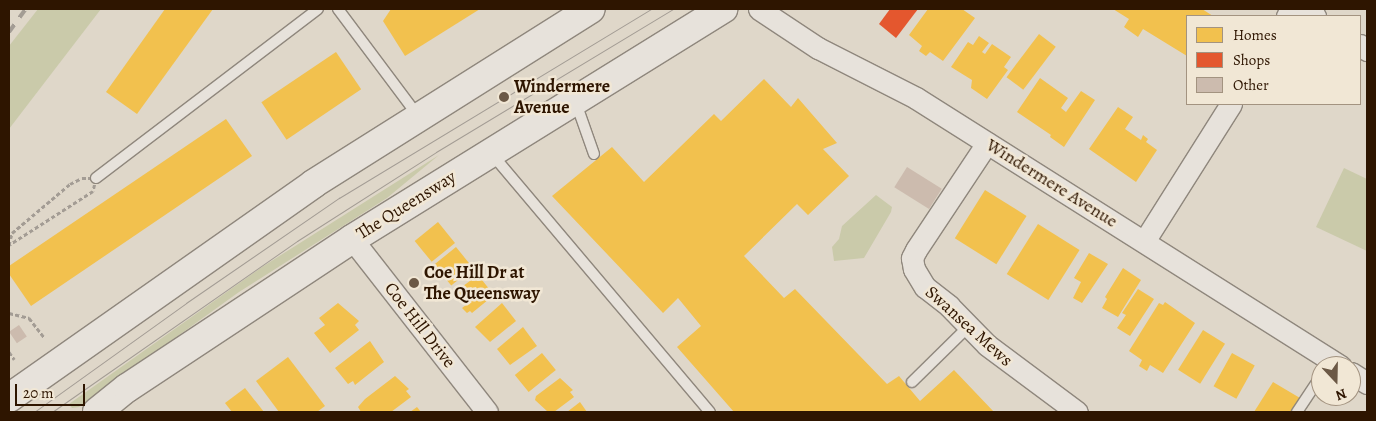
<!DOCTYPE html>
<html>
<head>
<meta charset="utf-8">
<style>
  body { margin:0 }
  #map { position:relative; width:1376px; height:421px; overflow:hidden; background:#dfd7c9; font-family:Alegreya,serif }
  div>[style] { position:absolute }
  .green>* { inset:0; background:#cacaaa }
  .homes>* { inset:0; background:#f2c14e; transform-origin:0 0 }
  .shops>* { inset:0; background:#e4572e }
  .building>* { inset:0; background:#ccbbae; transform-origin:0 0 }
  .path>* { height:3px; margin-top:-1.5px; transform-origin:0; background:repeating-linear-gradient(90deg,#a39c94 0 4px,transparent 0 6.5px) }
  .roads { filter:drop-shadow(1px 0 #8f877d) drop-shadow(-1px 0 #8f877d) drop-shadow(0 1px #8f877d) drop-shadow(0 -1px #8f877d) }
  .lane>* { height:10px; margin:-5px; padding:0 5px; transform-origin:5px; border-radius:5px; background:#e7e2db }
  .street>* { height:21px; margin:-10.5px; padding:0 10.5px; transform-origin:10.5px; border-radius:10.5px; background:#e7e2db }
  .secondary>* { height:28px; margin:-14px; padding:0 14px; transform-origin:14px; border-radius:14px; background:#e7e2db }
  .tram>* { height:1px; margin:-0.5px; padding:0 0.5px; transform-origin:0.5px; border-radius:0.5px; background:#a39c94 }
  .rail>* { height:4px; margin-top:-2px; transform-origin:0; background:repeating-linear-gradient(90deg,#a39c94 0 9px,transparent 0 18px) }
  .dots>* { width:14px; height:14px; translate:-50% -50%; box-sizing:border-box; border:2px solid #f1e7d5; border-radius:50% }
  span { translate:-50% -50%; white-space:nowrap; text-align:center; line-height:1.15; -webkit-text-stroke:5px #f1e7d5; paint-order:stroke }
  .poi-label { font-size:18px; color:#2e1500; font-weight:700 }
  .left { translate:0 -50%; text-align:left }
  .street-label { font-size:18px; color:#2e1500 }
  .frame { position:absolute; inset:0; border:10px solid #2e1500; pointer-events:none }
  .legend { position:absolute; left:1186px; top:15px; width:175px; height:90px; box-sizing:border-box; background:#f1e7d5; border:1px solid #a39380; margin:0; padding:6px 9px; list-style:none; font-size:15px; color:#2e1500 }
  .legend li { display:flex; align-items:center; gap:10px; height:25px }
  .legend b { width:25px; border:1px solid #a39380 }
  .north { position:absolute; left:1311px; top:356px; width:50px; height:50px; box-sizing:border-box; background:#f1e7d5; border:1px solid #a39380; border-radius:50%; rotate:159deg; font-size:14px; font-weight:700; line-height:20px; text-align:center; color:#2e1500 }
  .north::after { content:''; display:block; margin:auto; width:18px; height:22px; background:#6c5946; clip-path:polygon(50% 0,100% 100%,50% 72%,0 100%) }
  .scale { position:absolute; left:15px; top:384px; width:70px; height:22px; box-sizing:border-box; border:2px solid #2e1500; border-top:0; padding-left:6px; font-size:15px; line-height:18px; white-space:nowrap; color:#2e1500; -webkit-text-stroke:4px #f1e7d5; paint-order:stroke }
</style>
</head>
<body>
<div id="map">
  <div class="green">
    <div style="clip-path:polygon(38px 9px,101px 9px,9px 129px,9px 46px)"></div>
    <div style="clip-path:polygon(439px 155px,387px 198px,239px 292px,79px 407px,72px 408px,69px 404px,262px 267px)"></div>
    <div style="clip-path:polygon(1344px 168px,1367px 179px,1367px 251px,1316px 227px)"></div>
    <div style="clip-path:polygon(876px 195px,892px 207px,891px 212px,864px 258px,834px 261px,832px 247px,839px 239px,842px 226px)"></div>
  </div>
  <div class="homes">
    <div style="clip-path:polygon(165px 9px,213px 9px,137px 114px,106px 92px)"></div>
    <div style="clip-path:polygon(391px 9px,480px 9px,405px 56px,383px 21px)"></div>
    <div style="clip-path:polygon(928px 9px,962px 9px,975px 18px,943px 61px,930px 52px,926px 56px,919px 51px,922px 46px,909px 35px)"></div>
    <div style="clip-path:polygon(1113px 9px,1202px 9px,1213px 16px,1187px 16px,1187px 56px,1143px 29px,1138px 37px,1124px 27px,1129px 19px)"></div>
    <div style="left:1039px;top:34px;width:21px;height:54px;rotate:37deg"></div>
    <div style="clip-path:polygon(979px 36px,989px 43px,982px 52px,985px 54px,992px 44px,1011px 57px,1004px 67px,1008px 70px,987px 99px,971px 88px,972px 80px,951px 67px,968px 42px,973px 45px)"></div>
    <div style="left:336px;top:52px;width:45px;height:90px;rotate:56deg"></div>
    <div style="clip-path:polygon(1040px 78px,1068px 98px,1061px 108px,1066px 112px,1081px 91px,1095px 100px,1064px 147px,1050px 137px,1052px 132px,1051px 135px,1017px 112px)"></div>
    <div style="clip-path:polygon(764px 79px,791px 107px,798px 98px,837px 143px,823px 149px,849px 176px,808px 215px,797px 204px,744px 256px,784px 298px,795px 289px,887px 384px,899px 376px,920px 401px,954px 370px,994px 412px,734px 412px,677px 347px,701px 326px,678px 298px,663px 313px,552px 196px,612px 147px,644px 182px,714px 114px,721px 121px)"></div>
    <div style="clip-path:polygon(1118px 107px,1133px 117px,1125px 129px,1141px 140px,1143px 135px,1148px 139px,1146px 142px,1157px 150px,1136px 182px,1089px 149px)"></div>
    <div style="clip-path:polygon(226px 119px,252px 156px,31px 306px,9px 274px,9px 266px)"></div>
    <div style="left:985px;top:190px;width:49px;height:57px;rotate:32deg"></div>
    <div style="left:438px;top:222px;width:27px;height:30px;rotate:51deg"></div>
    <div style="left:1038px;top:224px;width:49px;height:59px;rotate:32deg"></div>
    <div style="left:456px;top:247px;width:27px;height:28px;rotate:51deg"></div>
    <div style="clip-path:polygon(1089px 253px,1108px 264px,1082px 303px,1073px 298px,1081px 282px,1074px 278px)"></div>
    <div style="clip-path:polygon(1123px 268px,1141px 280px,1118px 317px,1102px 308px,1107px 299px,1105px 297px)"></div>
    <div style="clip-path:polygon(478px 275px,494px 295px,472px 313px,470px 311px,467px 313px,462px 308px,466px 305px,455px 292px)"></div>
    <div style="clip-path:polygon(1138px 289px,1154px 299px,1130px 336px,1117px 328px,1126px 315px,1122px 313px)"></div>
    <div style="clip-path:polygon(1165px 302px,1195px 323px,1163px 373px,1150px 365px,1147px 371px,1139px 366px,1142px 360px,1129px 351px,1159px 303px,1163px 305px)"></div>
    <div style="clip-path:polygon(338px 303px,359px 321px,355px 325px,359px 330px,330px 353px,314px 333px,325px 325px,319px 318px)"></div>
    <div style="clip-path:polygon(502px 303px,516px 321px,490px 342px,475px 327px)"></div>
    <div style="clip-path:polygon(523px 327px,537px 346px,510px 365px,497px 349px)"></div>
    <div style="left:1203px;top:330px;width:26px;height:47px;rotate:32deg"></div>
    <div style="clip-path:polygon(370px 341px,384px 362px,355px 385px,353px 381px,348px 384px,335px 368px)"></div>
    <div style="left:542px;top:353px;width:22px;height:35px;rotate:51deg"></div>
    <div style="left:1232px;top:353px;width:26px;height:38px;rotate:29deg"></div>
    <div style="clip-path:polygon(288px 357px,325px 406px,317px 412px,279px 412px,256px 381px)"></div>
    <div style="clip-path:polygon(395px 376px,409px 389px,406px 391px,411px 397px,391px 412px,361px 412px,358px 407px,365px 399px)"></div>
    <div style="clip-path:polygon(560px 378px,573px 390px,570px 392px,574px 397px,554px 412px,548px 412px,535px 400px,536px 396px)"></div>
    <div style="clip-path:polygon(1273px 382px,1300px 398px,1291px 412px,1254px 412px)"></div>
    <div style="clip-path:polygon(245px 388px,264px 412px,232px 412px,225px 403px)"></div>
    <div style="clip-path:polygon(580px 402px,587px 412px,567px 412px)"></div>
    <div style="clip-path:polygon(417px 407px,421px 412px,410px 412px)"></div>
  </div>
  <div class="shops">
    <div style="clip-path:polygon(890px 9px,918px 9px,896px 38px,879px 24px)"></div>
  </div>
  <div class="building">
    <div style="left:907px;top:167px;width:41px;height:24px;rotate:32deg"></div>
    <div style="left:19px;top:325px;width:14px;height:12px;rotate:56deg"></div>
  </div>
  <div class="path">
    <div style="left:82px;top:178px;width:14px"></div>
    <div style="left:96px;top:178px;width:13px;rotate:103deg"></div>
    <div style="left:93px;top:191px;width:100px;rotate:147.3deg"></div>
    <div style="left:9px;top:245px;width:12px;rotate:-76deg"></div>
    <div style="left:12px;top:233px;width:76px;rotate:-40.2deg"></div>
    <div style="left:70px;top:184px;width:13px;rotate:-27deg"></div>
    <div style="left:9px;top:313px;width:21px;rotate:14deg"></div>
    <div style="left:29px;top:318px;width:24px;rotate:52deg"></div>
    <div style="left:9px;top:352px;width:9px;rotate:54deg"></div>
  </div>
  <div class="roads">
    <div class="lane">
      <div style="left:338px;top:9px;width:134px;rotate:53.2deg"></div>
      <div style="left:576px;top:103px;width:54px;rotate:70.6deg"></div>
      <div style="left:491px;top:153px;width:339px;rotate:49.8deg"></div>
      <div style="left:96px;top:178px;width:279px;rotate:-37.3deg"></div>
      <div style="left:912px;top:382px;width:78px;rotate:-44.5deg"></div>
      <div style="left:1297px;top:412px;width:43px;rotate:-56.3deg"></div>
    </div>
    <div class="street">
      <div style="left:759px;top:9px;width:71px;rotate:33.5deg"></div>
      <div style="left:818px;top:48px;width:110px;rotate:27deg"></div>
      <div style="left:916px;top:98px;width:502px;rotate:32.3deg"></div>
      <div style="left:1304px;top:9px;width:13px;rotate:32deg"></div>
      <div style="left:1287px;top:16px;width:9px;rotate:-54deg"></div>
      <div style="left:1360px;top:45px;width:9px;rotate:36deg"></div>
      <div style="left:987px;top:143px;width:128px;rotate:123.6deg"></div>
      <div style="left:916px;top:250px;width:9px;rotate:117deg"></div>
      <div style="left:912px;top:258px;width:11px;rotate:80deg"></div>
      <div style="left:914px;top:269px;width:21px;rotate:59deg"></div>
      <div style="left:925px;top:287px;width:31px;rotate:38deg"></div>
      <div style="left:949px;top:306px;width:54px;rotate:45.7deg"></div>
      <div style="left:987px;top:345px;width:112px;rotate:36.7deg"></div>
      <div style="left:352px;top:239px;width:219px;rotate:52deg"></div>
      <div style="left:1145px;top:240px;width:161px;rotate:-57.7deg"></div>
      <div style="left:1351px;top:373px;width:19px;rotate:32deg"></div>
    </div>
    <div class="secondary">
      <div style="left:9px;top:398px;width:372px;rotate:-35.1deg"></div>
      <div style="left:313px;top:184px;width:328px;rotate:-32.2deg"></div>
      <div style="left:97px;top:412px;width:38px;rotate:-39deg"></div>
      <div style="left:127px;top:388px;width:270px;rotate:-33.5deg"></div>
      <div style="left:352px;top:239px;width:437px;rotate:-31.8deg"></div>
    </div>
  </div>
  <div class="tram">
    <div style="left:34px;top:412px;width:187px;rotate:-35.6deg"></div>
    <div style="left:186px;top:303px;width:186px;rotate:-34.5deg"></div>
    <div style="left:339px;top:198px;width:365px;rotate:-31.2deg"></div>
    <div style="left:52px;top:412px;width:299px;rotate:-34.9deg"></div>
    <div style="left:297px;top:241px;width:165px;rotate:-32.6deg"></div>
    <div style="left:436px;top:152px;width:277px;rotate:-31.1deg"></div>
  </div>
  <div class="rail">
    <div style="left:9px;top:32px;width:29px;rotate:-54deg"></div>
  </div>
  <div class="dots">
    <div style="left:504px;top:97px;background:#6c5946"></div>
    <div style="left:414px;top:283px;background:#6c5946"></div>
  </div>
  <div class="poi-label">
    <span class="left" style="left:514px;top:97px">Windermere<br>Avenue</span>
    <span class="left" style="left:424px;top:283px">Coe Hill Dr at<br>The Queensway</span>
  </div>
  <div class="street-label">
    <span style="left:1052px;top:183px;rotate:32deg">Windermere Avenue</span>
    <span style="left:406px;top:205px;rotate:-32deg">The Queensway</span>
    <span style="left:420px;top:325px;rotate:52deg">Coe Hill Drive</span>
    <span style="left:969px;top:326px;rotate:42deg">Swansea Mews</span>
  </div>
  <div class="frame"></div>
  <ul class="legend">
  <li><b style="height:14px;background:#f2c14e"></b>Homes</li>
  <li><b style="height:14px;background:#e4572e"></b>Shops</li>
  <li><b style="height:14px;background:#ccbbae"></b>Other</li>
  </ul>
  <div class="north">N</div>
  <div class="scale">20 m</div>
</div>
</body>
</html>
